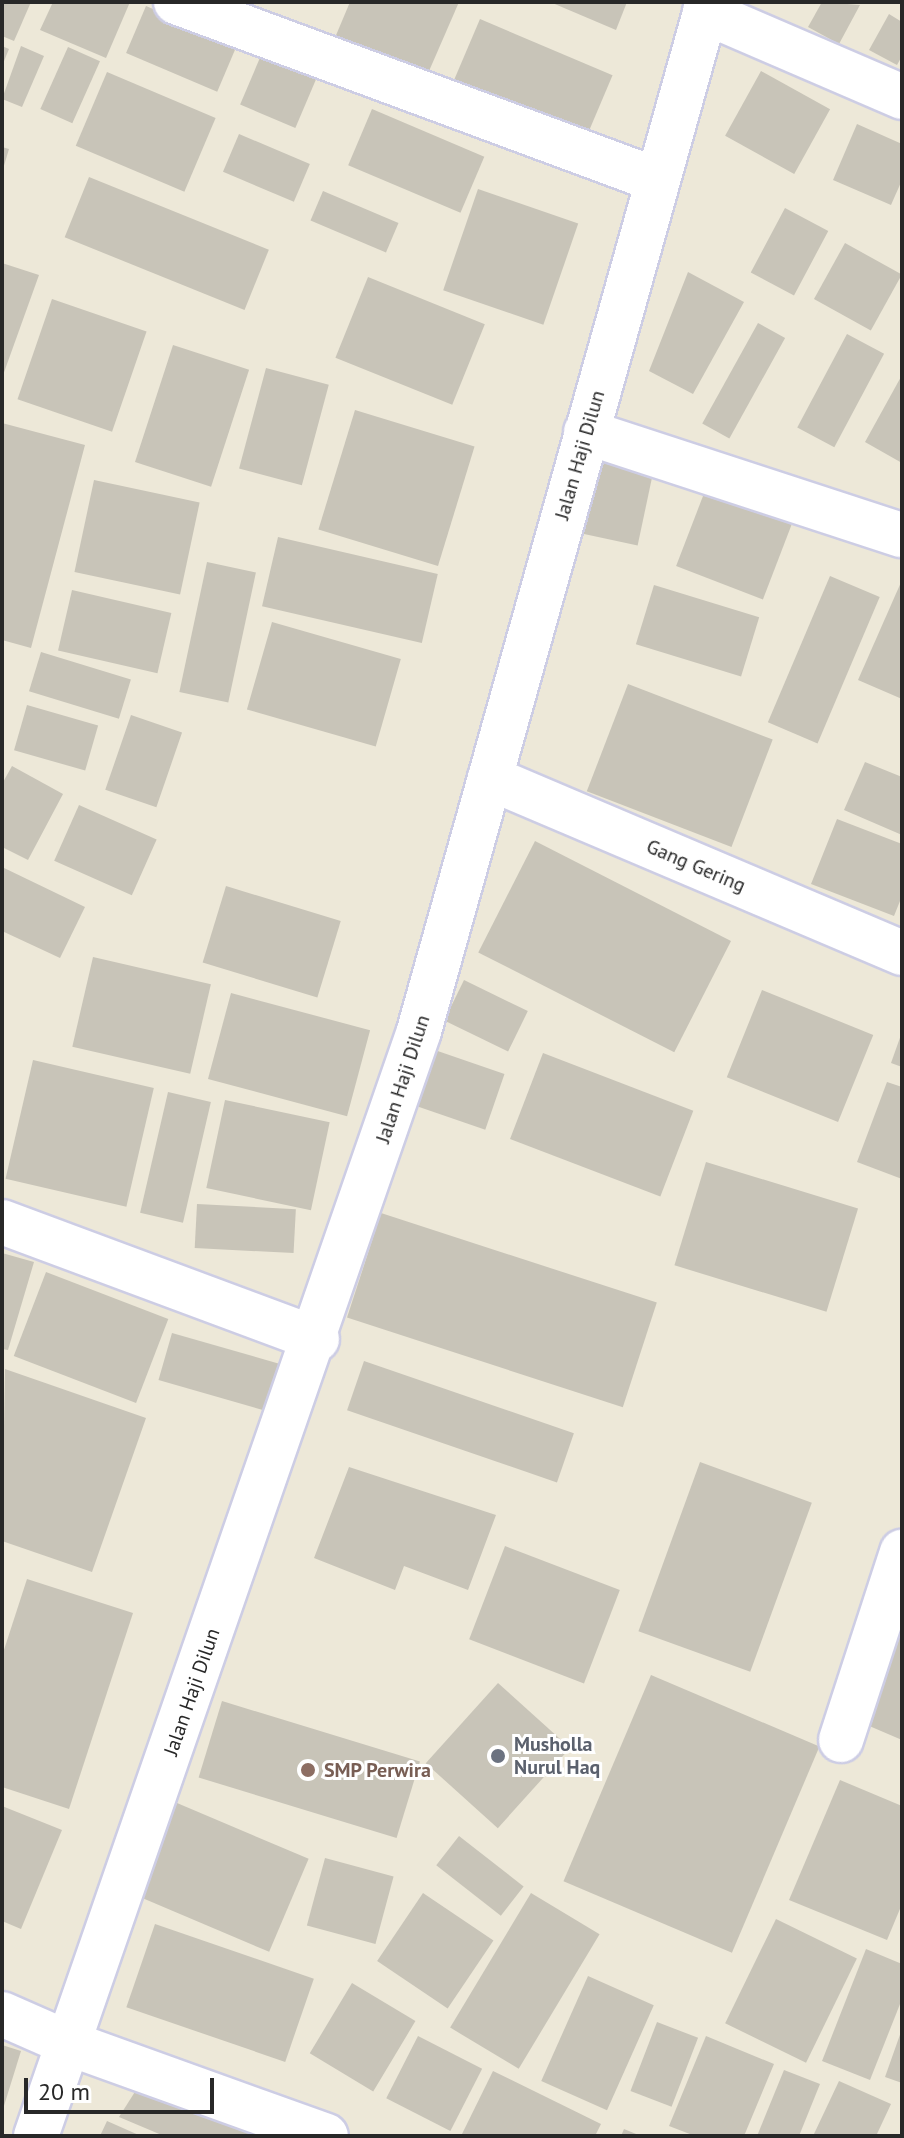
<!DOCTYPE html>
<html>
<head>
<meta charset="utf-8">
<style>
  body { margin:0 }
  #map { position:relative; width:904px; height:2138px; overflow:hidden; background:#ede8d8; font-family:"PT Sans",sans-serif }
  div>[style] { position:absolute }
  .building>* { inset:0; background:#c8c4b8; transform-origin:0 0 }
  .roads { filter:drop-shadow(2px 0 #cdcde4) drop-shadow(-2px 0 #cdcde4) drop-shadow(0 2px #cdcde4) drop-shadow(0 -2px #cdcde4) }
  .minor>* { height:44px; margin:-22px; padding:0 22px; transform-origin:22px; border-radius:22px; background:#fff }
  .dots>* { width:22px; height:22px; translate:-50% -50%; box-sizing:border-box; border:4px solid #fff; border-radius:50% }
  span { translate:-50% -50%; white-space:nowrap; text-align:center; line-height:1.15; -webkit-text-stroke:6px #fff; paint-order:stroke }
  .street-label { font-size:20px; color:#282828 }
  .worship-label { font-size:20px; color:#5b616d; font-weight:700 }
  .left { translate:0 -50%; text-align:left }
  .education-label { font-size:20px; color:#785e54; font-weight:700 }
  .frame { position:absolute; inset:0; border:4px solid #282828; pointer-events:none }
  .scale { position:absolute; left:24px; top:2078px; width:190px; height:36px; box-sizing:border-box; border:4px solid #282828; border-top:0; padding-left:10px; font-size:24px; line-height:28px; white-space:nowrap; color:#282828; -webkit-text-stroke:6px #fff; paint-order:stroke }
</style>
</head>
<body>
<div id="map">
  <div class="building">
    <div style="clip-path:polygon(2px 2px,31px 2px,14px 41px,2px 36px)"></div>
    <div style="clip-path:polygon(53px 2px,130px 2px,106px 58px,40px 30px)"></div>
    <div style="clip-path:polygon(350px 2px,459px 2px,426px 78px,334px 40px)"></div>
    <div style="clip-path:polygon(550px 2px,627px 2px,616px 30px)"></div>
    <div style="clip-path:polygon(822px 2px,860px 5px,839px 44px,808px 27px)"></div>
    <div style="left:146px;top:6px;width:99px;height:51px;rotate:23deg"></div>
    <div style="clip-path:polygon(889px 14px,902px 22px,902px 56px,897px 65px,869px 50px)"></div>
    <div style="left:480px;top:19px;width:144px;height:74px;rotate:23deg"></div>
    <div style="clip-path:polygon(2px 46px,9px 49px,2px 66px)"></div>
    <div style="clip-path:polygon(21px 46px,44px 56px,22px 107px,2px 99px)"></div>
    <div style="left:68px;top:47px;width:35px;height:68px;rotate:24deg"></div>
    <div style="left:262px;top:53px;width:60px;height:56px;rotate:23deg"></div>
    <div style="left:761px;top:71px;width:79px;height:74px;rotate:29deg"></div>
    <div style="left:107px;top:72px;width:118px;height:80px;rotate:23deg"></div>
    <div style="left:372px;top:109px;width:122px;height:61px;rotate:23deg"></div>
    <div style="clip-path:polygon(857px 124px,902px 144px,902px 180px,891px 205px,833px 180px)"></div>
    <div style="left:239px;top:134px;width:77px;height:41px;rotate:23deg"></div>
    <div style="clip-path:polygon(2px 147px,9px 149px,3px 169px,2px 169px)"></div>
    <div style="left:89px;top:177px;width:194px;height:65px;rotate:22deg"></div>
    <div style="left:478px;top:189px;width:106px;height:107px;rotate:19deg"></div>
    <div style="left:323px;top:191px;width:82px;height:32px;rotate:23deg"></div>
    <div style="left:785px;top:208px;width:49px;height:73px;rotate:28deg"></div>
    <div style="left:845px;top:243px;width:65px;height:64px;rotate:29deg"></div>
    <div style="clip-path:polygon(2px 263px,39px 275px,2px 378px)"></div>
    <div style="clip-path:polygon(688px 272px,744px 302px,693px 394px,649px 371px)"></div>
    <div style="left:368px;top:277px;width:126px;height:87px;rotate:22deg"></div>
    <div style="left:52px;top:299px;width:100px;height:106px;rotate:19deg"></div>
    <div style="left:758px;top:323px;width:31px;height:115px;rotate:29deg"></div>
    <div style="left:847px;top:334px;width:42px;height:106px;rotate:28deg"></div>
    <div style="left:173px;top:345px;width:80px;height:123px;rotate:18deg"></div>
    <div style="left:266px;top:368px;width:65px;height:104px;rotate:15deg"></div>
    <div style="clip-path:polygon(902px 375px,902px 463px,865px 442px)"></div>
    <div style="left:355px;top:410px;width:125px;height:125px;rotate:17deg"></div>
    <div style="clip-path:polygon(2px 423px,85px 445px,31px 648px,2px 640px)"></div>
    <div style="left:592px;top:457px;width:63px;height:77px;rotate:12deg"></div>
    <div style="left:94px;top:480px;width:108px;height:94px;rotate:12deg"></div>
    <div style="left:708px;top:483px;width:93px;height:89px;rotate:21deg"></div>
    <div style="left:278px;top:537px;width:164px;height:71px;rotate:13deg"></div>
    <div style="left:207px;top:562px;width:50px;height:133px;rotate:12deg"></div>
    <div style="left:830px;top:576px;width:54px;height:159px;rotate:23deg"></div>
    <div style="clip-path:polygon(902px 580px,902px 699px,858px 680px)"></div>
    <div style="left:654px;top:585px;width:110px;height:62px;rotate:17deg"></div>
    <div style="left:72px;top:590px;width:102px;height:62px;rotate:13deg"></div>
    <div style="left:272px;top:622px;width:134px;height:91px;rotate:16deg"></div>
    <div style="left:41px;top:652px;width:94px;height:41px;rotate:17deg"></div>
    <div style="left:628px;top:684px;width:155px;height:115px;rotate:21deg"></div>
    <div style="left:27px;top:705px;width:74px;height:47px;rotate:16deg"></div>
    <div style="left:131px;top:715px;width:54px;height:79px;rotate:19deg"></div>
    <div style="clip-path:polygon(865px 762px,902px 777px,902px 835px,844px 810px)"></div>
    <div style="clip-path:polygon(12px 766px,63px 794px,28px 860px,2px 847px,2px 784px)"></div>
    <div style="left:79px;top:805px;width:85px;height:61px;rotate:24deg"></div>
    <div style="clip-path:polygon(837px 819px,902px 844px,902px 896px,894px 916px,811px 884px)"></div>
    <div style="left:535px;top:841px;width:220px;height:125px;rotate:27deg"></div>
    <div style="clip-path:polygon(2px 867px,85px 907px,60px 958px,2px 931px)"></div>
    <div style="left:226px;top:886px;width:120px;height:80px;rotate:17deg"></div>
    <div style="left:93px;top:957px;width:121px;height:92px;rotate:13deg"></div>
    <div style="left:464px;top:980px;width:71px;height:45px;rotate:26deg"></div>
    <div style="left:762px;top:990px;width:120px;height:94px;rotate:22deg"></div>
    <div style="left:231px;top:993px;width:144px;height:89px;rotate:15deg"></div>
    <div style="clip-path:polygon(902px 1032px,902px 1067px,891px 1063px)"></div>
    <div style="left:426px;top:1047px;width:83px;height:59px;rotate:19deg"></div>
    <div style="left:543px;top:1053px;width:161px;height:92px;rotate:21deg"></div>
    <div style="left:33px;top:1060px;width:124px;height:122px;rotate:13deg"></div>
    <div style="clip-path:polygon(887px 1082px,902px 1087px,902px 1179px,857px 1162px)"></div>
    <div style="left:168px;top:1092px;width:44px;height:124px;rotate:13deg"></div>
    <div style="left:225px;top:1100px;width:107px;height:90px;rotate:12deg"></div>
    <div style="left:706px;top:1162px;width:159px;height:108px;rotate:17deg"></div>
    <div style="left:197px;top:1204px;width:99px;height:44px;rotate:3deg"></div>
    <div style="left:381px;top:1213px;width:290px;height:110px;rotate:18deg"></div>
    <div style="clip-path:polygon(2px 1253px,34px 1262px,8px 1350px,2px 1349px)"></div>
    <div style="left:46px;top:1272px;width:131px;height:90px;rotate:21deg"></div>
    <div style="left:172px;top:1333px;width:125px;height:49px;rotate:16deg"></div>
    <div style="left:364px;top:1361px;width:222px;height:52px;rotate:19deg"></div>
    <div style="clip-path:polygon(5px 1369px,146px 1418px,92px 1572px,2px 1541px)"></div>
    <div style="left:700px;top:1462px;width:119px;height:180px;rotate:20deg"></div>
    <div style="clip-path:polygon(349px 1467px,496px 1515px,468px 1590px,404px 1566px,395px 1590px,314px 1558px)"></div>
    <div style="left:505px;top:1546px;width:123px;height:100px;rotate:21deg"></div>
    <div style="clip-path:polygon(27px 1579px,133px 1613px,69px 1809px,2px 1787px,2px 1656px)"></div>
    <div style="clip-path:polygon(902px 1625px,902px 1740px,860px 1722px)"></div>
    <div style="left:651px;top:1675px;width:183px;height:224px;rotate:23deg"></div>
    <div style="left:498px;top:1683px;width:97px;height:108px;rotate:42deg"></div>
    <div style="left:222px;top:1701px;width:207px;height:80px;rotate:17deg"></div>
    <div style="clip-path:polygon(840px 1780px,902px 1806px,902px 1904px,887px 1940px,789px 1900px)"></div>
    <div style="left:177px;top:1803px;width:143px;height:101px;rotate:23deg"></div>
    <div style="clip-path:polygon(2px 1806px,62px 1830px,21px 1929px,2px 1921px)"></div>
    <div style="left:459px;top:1836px;width:82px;height:37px;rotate:38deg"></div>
    <div style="left:325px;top:1858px;width:71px;height:70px;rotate:15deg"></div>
    <div style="left:423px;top:1893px;width:85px;height:82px;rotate:34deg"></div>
    <div style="left:531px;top:1893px;width:80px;height:157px;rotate:31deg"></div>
    <div style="left:776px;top:1919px;width:90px;height:116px;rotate:26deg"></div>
    <div style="left:155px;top:1924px;width:168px;height:88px;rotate:19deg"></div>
    <div style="clip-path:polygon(866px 1949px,902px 1964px,902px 1999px,870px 2080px,822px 2061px)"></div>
    <div style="left:588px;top:1976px;width:72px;height:115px;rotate:24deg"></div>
    <div style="left:352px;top:1983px;width:74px;height:82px;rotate:31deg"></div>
    <div style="left:657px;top:2022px;width:44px;height:74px;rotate:21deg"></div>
    <div style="clip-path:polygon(902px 2029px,902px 2083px,885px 2077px)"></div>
    <div style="left:418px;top:2036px;width:72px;height:70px;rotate:27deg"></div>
    <div style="clip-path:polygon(706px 2036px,774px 2064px,744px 2136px,695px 2136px,669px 2126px)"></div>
    <div style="clip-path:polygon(2px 2045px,21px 2051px,3px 2109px,2px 2108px)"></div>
    <div style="clip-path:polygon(784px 2070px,820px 2084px,799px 2136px,757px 2136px)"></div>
    <div style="clip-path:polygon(493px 2071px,601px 2124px,595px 2136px,461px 2136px)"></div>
    <div style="clip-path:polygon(145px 2076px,292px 2136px,164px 2136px,119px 2117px)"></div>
    <div style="clip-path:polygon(839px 2081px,891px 2104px,876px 2136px,813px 2136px)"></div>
    <div style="clip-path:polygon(107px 2121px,141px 2136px,100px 2136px)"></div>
    <div style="clip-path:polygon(624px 2129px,641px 2136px,621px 2136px)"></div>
  </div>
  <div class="roads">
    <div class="minor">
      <div style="left:176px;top:2px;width:513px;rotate:20.31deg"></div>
      <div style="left:705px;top:12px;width:215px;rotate:23.3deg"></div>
      <div style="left:586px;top:432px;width:332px;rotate:18.1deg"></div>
      <div style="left:490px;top:778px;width:448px;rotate:23deg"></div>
      <div style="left:2px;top:1222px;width:336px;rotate:20.4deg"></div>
      <div style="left:841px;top:1740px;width:198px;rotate:-72deg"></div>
      <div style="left:2px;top:2014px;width:72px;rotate:23.7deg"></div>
      <div style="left:68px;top:2043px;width:274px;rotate:19.8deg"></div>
      <div style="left:36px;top:2136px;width:1169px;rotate:-70.88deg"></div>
      <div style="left:419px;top:1031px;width:1069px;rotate:-74.31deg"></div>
    </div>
  </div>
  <div class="dots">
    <div style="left:498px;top:1756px;background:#6b7280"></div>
    <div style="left:308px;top:1770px;background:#8d6e63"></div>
  </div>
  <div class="street-label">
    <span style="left:580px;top:455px;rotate:-74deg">Jalan Haji Dilun</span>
    <span style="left:696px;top:866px;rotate:23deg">Gang Gering</span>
    <span style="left:403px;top:1079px;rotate:-72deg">Jalan Haji Dilun</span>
    <span style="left:192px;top:1692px;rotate:-71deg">Jalan Haji Dilun</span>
  </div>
  <div class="worship-label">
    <span class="left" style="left:514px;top:1756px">Musholla<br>Nurul Haq</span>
  </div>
  <div class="education-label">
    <span class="left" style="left:324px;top:1770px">SMP Perwira</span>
  </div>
  <div class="frame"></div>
  <div class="scale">20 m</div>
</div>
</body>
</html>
